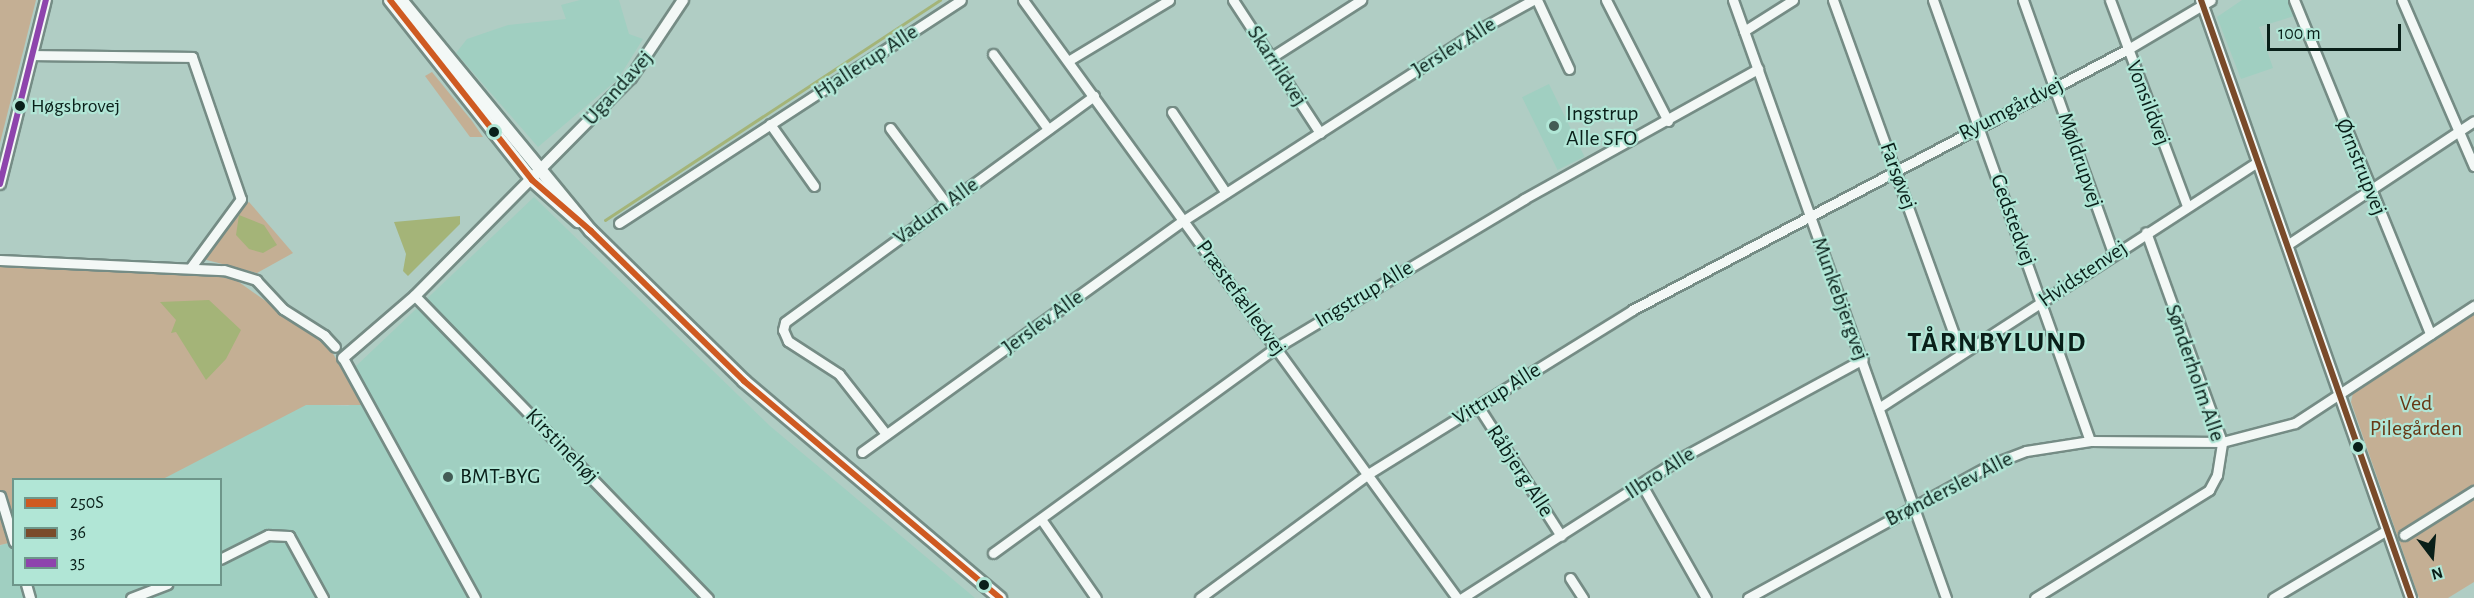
<!DOCTYPE html>
<html>
<head>
<meta charset="utf-8">
<style>
  body { margin:0 }
  #map { position:relative; width:2474px; height:598px; overflow:hidden; background:#b0cdc4; font-family:"Alegreya Sans",sans-serif }
  div>[style] { position:absolute }
  .built>* { inset:0; background:#a0cfc1; transform-origin:0 0 }
  .green>* { inset:0; background:#c4af94 }
  .water>* { inset:0; background:#a4b478 }
  .stream>* { height:3px; margin:-1.5px; padding:0 1.5px; transform-origin:1.5px; border-radius:1.5px; background:#a4b478 }
  .roads { filter:drop-shadow(2px 0 #758c85) drop-shadow(-2px 0 #758c85) drop-shadow(0 2px #758c85) drop-shadow(0 -2px #758c85) }
  .minor>* { height:9px; margin:-4.5px; padding:0 4.5px; transform-origin:4.5px; border-radius:4.5px; background:#f3f8f6 }
  .tertiary>* { height:10px; margin:-5px; padding:0 5px; transform-origin:5px; border-radius:5px; background:#f3f8f6 }
  .secondary>* { height:12px; margin:-6px; padding:0 6px; transform-origin:6px; border-radius:6px; background:#f3f8f6 }
  .bus-1>* { height:6px; margin:-3px; padding:0 3px; transform-origin:3px; border-radius:3px; background:#cf5a21 }
  .bus-2>* { height:6px; margin:-3px; padding:0 3px; transform-origin:3px; border-radius:3px; background:#7a4b2a }
  .bus-3>* { height:6px; margin:-3px; padding:0 3px; transform-origin:3px; border-radius:3px; background:#8e44ad }
  .dots>* { width:16px; height:16px; translate:-50% -50%; box-sizing:border-box; border:3px solid #b1e6d6; border-radius:50% }
  span { translate:-50% -50%; white-space:nowrap; text-align:center; line-height:1.15; -webkit-text-stroke:4.5px #b1e6d6; paint-order:stroke }
  .bus-label { font-size:20px; color:#091f19 }
  .left { translate:0 -50%; text-align:left }
  .street-label { font-size:22px; color:#091f19 }
  .poi-label { font-size:22px; color:#091f19 }
  .park-label { font-size:22px; color:#673815 }
  .district-label { font-size:28px; color:#091f19; font-weight:700; letter-spacing:1.5px }
  .legend { position:absolute; left:12px; top:478px; width:210px; height:108px; box-sizing:border-box; background:#b1e6d6; border:2px solid #6e968a; margin:0; padding:8px 10px; list-style:none; font-size:18px; color:#091f19 }
  .legend li { display:flex; align-items:center; gap:12px; height:30px }
  .legend b { width:30px; border:2px solid #6e968a }
  .north { position:absolute; left:2402px; top:526px; width:60px; height:60px; -webkit-text-stroke:4px #b1e6d6; paint-order:stroke; rotate:164deg; font-size:16px; font-weight:700; line-height:24px; text-align:center; color:#091f19 }
  .north::after { content:''; display:block; margin:auto; width:21px; height:27px; background:#091f19; clip-path:polygon(50% 0,100% 100%,50% 72%,0 100%) }
  .scale { position:absolute; left:2267px; top:24px; width:134px; height:27px; box-sizing:border-box; border:3px solid #091f19; border-top:0; padding-left:8px; font-size:18px; line-height:21px; white-space:nowrap; color:#091f19; -webkit-text-stroke:4px #b1e6d6; paint-order:stroke }
</style>
</head>
<body>
<div id="map">
  <div class="built">
    <div style="clip-path:polygon(580px 0,619px 0,629px 34px,643px 39px,618px 79px,538px 147px,456px 53px,467px 39px,508px 25px,566px 19px,561px 5px)"></div>
    <div style="clip-path:polygon(2242px 0,2288px 0,2294px 16px,2259px 27px,2273px 68px,2241px 79px,2217px 17px)"></div>
    <div style="left:1549px;top:84px;width:81px;height:30px;rotate:64deg"></div>
    <div style="clip-path:polygon(534px 197px,770px 426px,975px 598px,0 598px,0 546px,13px 540px,14px 584px,220px 584px,220px 480px,151px 479px,305px 404px,348px 406px,368px 396px,355px 367px)"></div>
  </div>
  <div class="green">
    <div style="clip-path:polygon(0 0,36px 0,0 143px)"></div>
    <div style="clip-path:polygon(432px 72px,472px 121px,483px 137px,470px 137px,425px 76px)"></div>
    <div style="clip-path:polygon(249px 202px,293px 253px,257px 273px,203px 259px,240px 207px)"></div>
    <div style="clip-path:polygon(0 267px,194px 272px,236px 280px,328px 345px,363px 405px,306px 405px,163px 479px,14px 480px,13px 542px,0 545px)"></div>
    <div style="clip-path:polygon(2474px 310px,2474px 582px,2448px 598px,2419px 598px,2351px 402px,2354px 388px)"></div>
  </div>
  <div class="water">
    <div style="clip-path:polygon(239px 215px,264px 225px,277px 245px,263px 253px,249px 249px,236px 235px)"></div>
    <div style="clip-path:polygon(460px 216px,460px 224px,408px 276px,403px 271px,406px 254px,394px 222px)"></div>
    <div style="clip-path:polygon(209px 300px,241px 330px,226px 359px,206px 380px,176px 332px,171px 333px,176px 320px,160px 302px)"></div>
  </div>
  <div class="stream">
    <div style="left:605px;top:220px;width:401px;rotate:-33.3deg"></div>
  </div>
  <div class="roads">
    <div class="minor">
      <div style="left:1023px;top:0;width:739px;rotate:54.03deg"></div>
      <div style="left:1233px;top:0;width:159px;rotate:56.8deg"></div>
      <div style="left:1537px;top:0;width:76px;rotate:65.1deg"></div>
      <div style="left:1606px;top:0;width:136px;rotate:62.9deg"></div>
      <div style="left:1733px;top:0;width:635px;rotate:70.39deg"></div>
      <div style="left:1833px;top:0;width:375px;rotate:70.1deg"></div>
      <div style="left:1933px;top:0;width:468px;rotate:70.4deg"></div>
      <div style="left:2023px;top:0;width:269px;rotate:70.4deg"></div>
      <div style="left:2110px;top:0;width:220px;rotate:69.5deg"></div>
      <div style="left:2294px;top:0;width:361px;rotate:67.8deg"></div>
      <div style="left:2402px;top:0;width:181px;rotate:66.6deg"></div>
      <div style="left:1744px;top:31px;width:58px;rotate:-32.3deg"></div>
      <div style="left:993px;top:54px;width:93px;rotate:53.7deg"></div>
      <div style="left:32px;top:55px;width:160px;rotate:0.7deg"></div>
      <div style="left:192px;top:57px;width:150px;rotate:71deg"></div>
      <div style="left:241px;top:199px;width:84px;rotate:126.3deg"></div>
      <div style="left:1272px;top:57px;width:106px;rotate:-32.6deg"></div>
      <div style="left:1068px;top:61px;width:118px;rotate:-31.1deg"></div>
      <div style="left:1172px;top:112px;width:97px;rotate:56.3deg"></div>
      <div style="left:770px;top:124px;width:76px;rotate:54.6deg"></div>
      <div style="left:890px;top:128px;width:94px;rotate:53.3deg"></div>
      <div style="left:619px;top:223px;width:408px;rotate:-33.1deg"></div>
      <div style="left:2287px;top:245px;width:224px;rotate:-33.5deg"></div>
      <div style="left:0;top:260px;width:224px;rotate:2.6deg"></div>
      <div style="left:224px;top:270px;width:34px;rotate:17deg"></div>
      <div style="left:256px;top:280px;width:40px;rotate:47deg"></div>
      <div style="left:283px;top:309px;width:49px;rotate:32.4deg"></div>
      <div style="left:324px;top:335px;width:16px;rotate:47deg"></div>
      <div style="left:415px;top:296px;width:421px;rotate:45.9deg"></div>
      <div style="left:343px;top:358px;width:274px;rotate:61.2deg"></div>
      <div style="left:1478px;top:406px;width:154px;rotate:57.4deg"></div>
      <div style="left:1880px;top:407px;width:450px;rotate:-33deg"></div>
      <div style="left:886px;top:434px;width:76px;rotate:-128.1deg"></div>
      <div style="left:839px;top:374px;width:61px;rotate:-147.1deg"></div>
      <div style="left:788px;top:341px;width:12px;rotate:-114deg"></div>
      <div style="left:783px;top:330px;width:8px;rotate:-76deg"></div>
      <div style="left:785px;top:322px;width:383px;rotate:-36.2deg"></div>
      <div style="left:862px;top:452px;width:397px;rotate:-35.8deg"></div>
      <div style="left:1184px;top:220px;width:357px;rotate:-32.8deg"></div>
      <div style="left:1484px;top:27px;width:56px;rotate:-28.9deg"></div>
      <div style="left:1642px;top:485px;width:130px;rotate:60.5deg"></div>
      <div style="left:0;top:496px;width:48px;rotate:73.1deg"></div>
      <div style="left:1041px;top:519px;width:96px;rotate:55.2deg"></div>
      <div style="left:2404px;top:535px;width:83px;rotate:-32.2deg"></div>
      <div style="left:993px;top:553px;width:351px;rotate:-36deg"></div>
      <div style="left:1277px;top:347px;width:288px;rotate:-30.9deg"></div>
      <div style="left:1524px;top:199px;width:268px;rotate:-29.1deg"></div>
      <div style="left:220px;top:559px;width:54px;rotate:-26.6deg"></div>
      <div style="left:268px;top:535px;width:21px;rotate:3deg"></div>
      <div style="left:289px;top:536px;width:71px;rotate:61.3deg"></div>
      <div style="left:1570px;top:578px;width:24px;rotate:57deg"></div>
      <div style="left:26px;top:584px;width:15px;rotate:74deg"></div>
      <div style="left:131px;top:598px;width:39px;rotate:-21deg"></div>
      <div style="left:1200px;top:598px;width:209px;rotate:-36.4deg"></div>
      <div style="left:1368px;top:474px;width:311px;rotate:-31.8deg"></div>
      <div style="left:1632px;top:310px;width:560px;rotate:-27.75deg"></div>
      <div style="left:2128px;top:49px;width:96px;rotate:-30.6deg"></div>
      <div style="left:1462px;top:598px;width:258px;rotate:-32.6deg"></div>
      <div style="left:1679px;top:459px;width:209px;rotate:-28.5deg"></div>
      <div style="left:1748px;top:598px;width:278px;rotate:-28.8deg"></div>
      <div style="left:1992px;top:464px;width:36px;rotate:-21deg"></div>
      <div style="left:2026px;top:451px;width:65px;rotate:-8.9deg"></div>
      <div style="left:2090px;top:441px;width:132px;rotate:0.4deg"></div>
      <div style="left:2222px;top:442px;width:75px;rotate:-14.6deg"></div>
      <div style="left:2295px;top:423px;width:214px;rotate:-33.2deg"></div>
      <div style="left:2035px;top:598px;width:205px;rotate:-31.8deg"></div>
      <div style="left:2209px;top:490px;width:17px;rotate:-62deg"></div>
      <div style="left:2217px;top:475px;width:33px;rotate:-81deg"></div>
      <div style="left:2222px;top:442px;width:223px;rotate:-109.9deg"></div>
      <div style="left:2273px;top:598px;width:133px;rotate:-30.8deg"></div>
    </div>
    <div class="tertiary">
      <div style="left:2201px;top:0;width:634px;rotate:70.65deg"></div>
      <div style="left:0;top:184px;width:190px;rotate:-76deg"></div>
      <div style="left:343px;top:358px;width:95px;rotate:-40.7deg"></div>
      <div style="left:415px;top:296px;width:307px;rotate:-45.3deg"></div>
      <div style="left:631px;top:78px;width:94px;rotate:-56.3deg"></div>
    </div>
    <div class="secondary">
      <div style="left:390px;top:0;width:229px;rotate:51.7deg"></div>
      <div style="left:532px;top:180px;width:62px;rotate:41.7deg"></div>
      <div style="left:401px;top:0;width:299px;rotate:50.6deg"></div>
      <div style="left:591px;top:231px;width:214px;rotate:44.4deg"></div>
      <div style="left:744px;top:381px;width:336px;rotate:40.3deg"></div>
    </div>
  </div>
  <div class="bus-1">
    <div style="left:390px;top:0;width:229px;rotate:51.7deg"></div>
    <div style="left:532px;top:180px;width:78px;rotate:40.8deg"></div>
    <div style="left:591px;top:231px;width:214px;rotate:44.4deg"></div>
    <div style="left:744px;top:381px;width:336px;rotate:40.3deg"></div>
  </div>
  <div class="bus-2">
    <div style="left:2201px;top:0;width:634px;rotate:70.65deg"></div>
  </div>
  <div class="bus-3">
    <div style="left:0;top:184px;width:190px;rotate:-76deg"></div>
  </div>
  <div class="dots">
    <div style="left:20px;top:106px;background:#091f19"></div>
    <div style="left:1554px;top:126px;background:#435c55"></div>
    <div style="left:494px;top:132px;background:#091f19"></div>
    <div style="left:2358px;top:447px;background:#091f19"></div>
    <div style="left:448px;top:477px;background:#435c55"></div>
    <div style="left:984px;top:585px;background:#091f19"></div>
  </div>
  <div class="bus-label">
    <span class="left" style="left:31px;top:106px">Høgsbrovej</span>
  </div>
  <div class="street-label">
    <span style="left:1454px;top:47px;rotate:-32deg">Jerslev Alle</span>
    <span style="left:866px;top:62px;rotate:-33deg">Hjallerup Alle</span>
    <span style="left:1277px;top:66px;rotate:57deg">Skarrildvej</span>
    <span style="left:618px;top:88px;rotate:-48deg">Ugandavej</span>
    <span style="left:2148px;top:103px;rotate:69deg">Vonsildvej</span>
    <span style="left:2011px;top:109px;rotate:-27deg">Ryumgårdvej</span>
    <span style="left:2080px;top:160px;rotate:71deg">Møldrupvej</span>
    <span style="left:2361px;top:167px;rotate:68deg">Ørnstrupvej</span>
    <span style="left:1898px;top:176px;rotate:70deg">Farsøvej</span>
    <span style="left:936px;top:211px;rotate:-36deg">Vadum Alle</span>
    <span style="left:2013px;top:220px;rotate:70deg">Gedstedvej</span>
    <span style="left:2083px;top:274px;rotate:-34deg">Hvidstenvej</span>
    <span style="left:1364px;top:294px;rotate:-31deg">Ingstrup Alle</span>
    <span style="left:1241px;top:298px;rotate:54deg">Præstefælledvej</span>
    <span style="left:1840px;top:299px;rotate:70deg">Munkebjergvej</span>
    <span style="left:1043px;top:322px;rotate:-36deg">Jerslev Alle</span>
    <span style="left:2195px;top:373px;rotate:71deg">Sønderholm Alle</span>
    <span style="left:1497px;top:394px;rotate:-32deg">Vittrup Alle</span>
    <span style="left:562px;top:446px;rotate:46deg">Kirstinehøj</span>
    <span style="left:1520px;top:471px;rotate:57deg">Råbjerg Alle</span>
    <span style="left:1660px;top:473px;rotate:-33deg">Ilbro Alle</span>
    <span style="left:1949px;top:489px;rotate:-27deg">Brønderslev Alle</span>
  </div>
  <div class="poi-label">
    <span class="left" style="left:1566px;top:126px">Ingstrup<br>Alle SFO</span>
    <span class="left" style="left:460px;top:477px">BMT-BYG</span>
  </div>
  <div class="park-label">
    <span style="left:2416px;top:416px">Ved<br>Pilegården</span>
  </div>
  <div class="district-label">
    <span style="left:1997px;top:343px">TÅRNBYLUND</span>
  </div>
  <ul class="legend">
  <li><b style="height:8px;background:#cf5a21"></b>250S</li>
  <li><b style="height:8px;background:#7a4b2a"></b>36</li>
  <li><b style="height:8px;background:#8e44ad"></b>35</li>
  </ul>
  <div class="north">N</div>
  <div class="scale">100 m</div>
</div>
</body>
</html>
